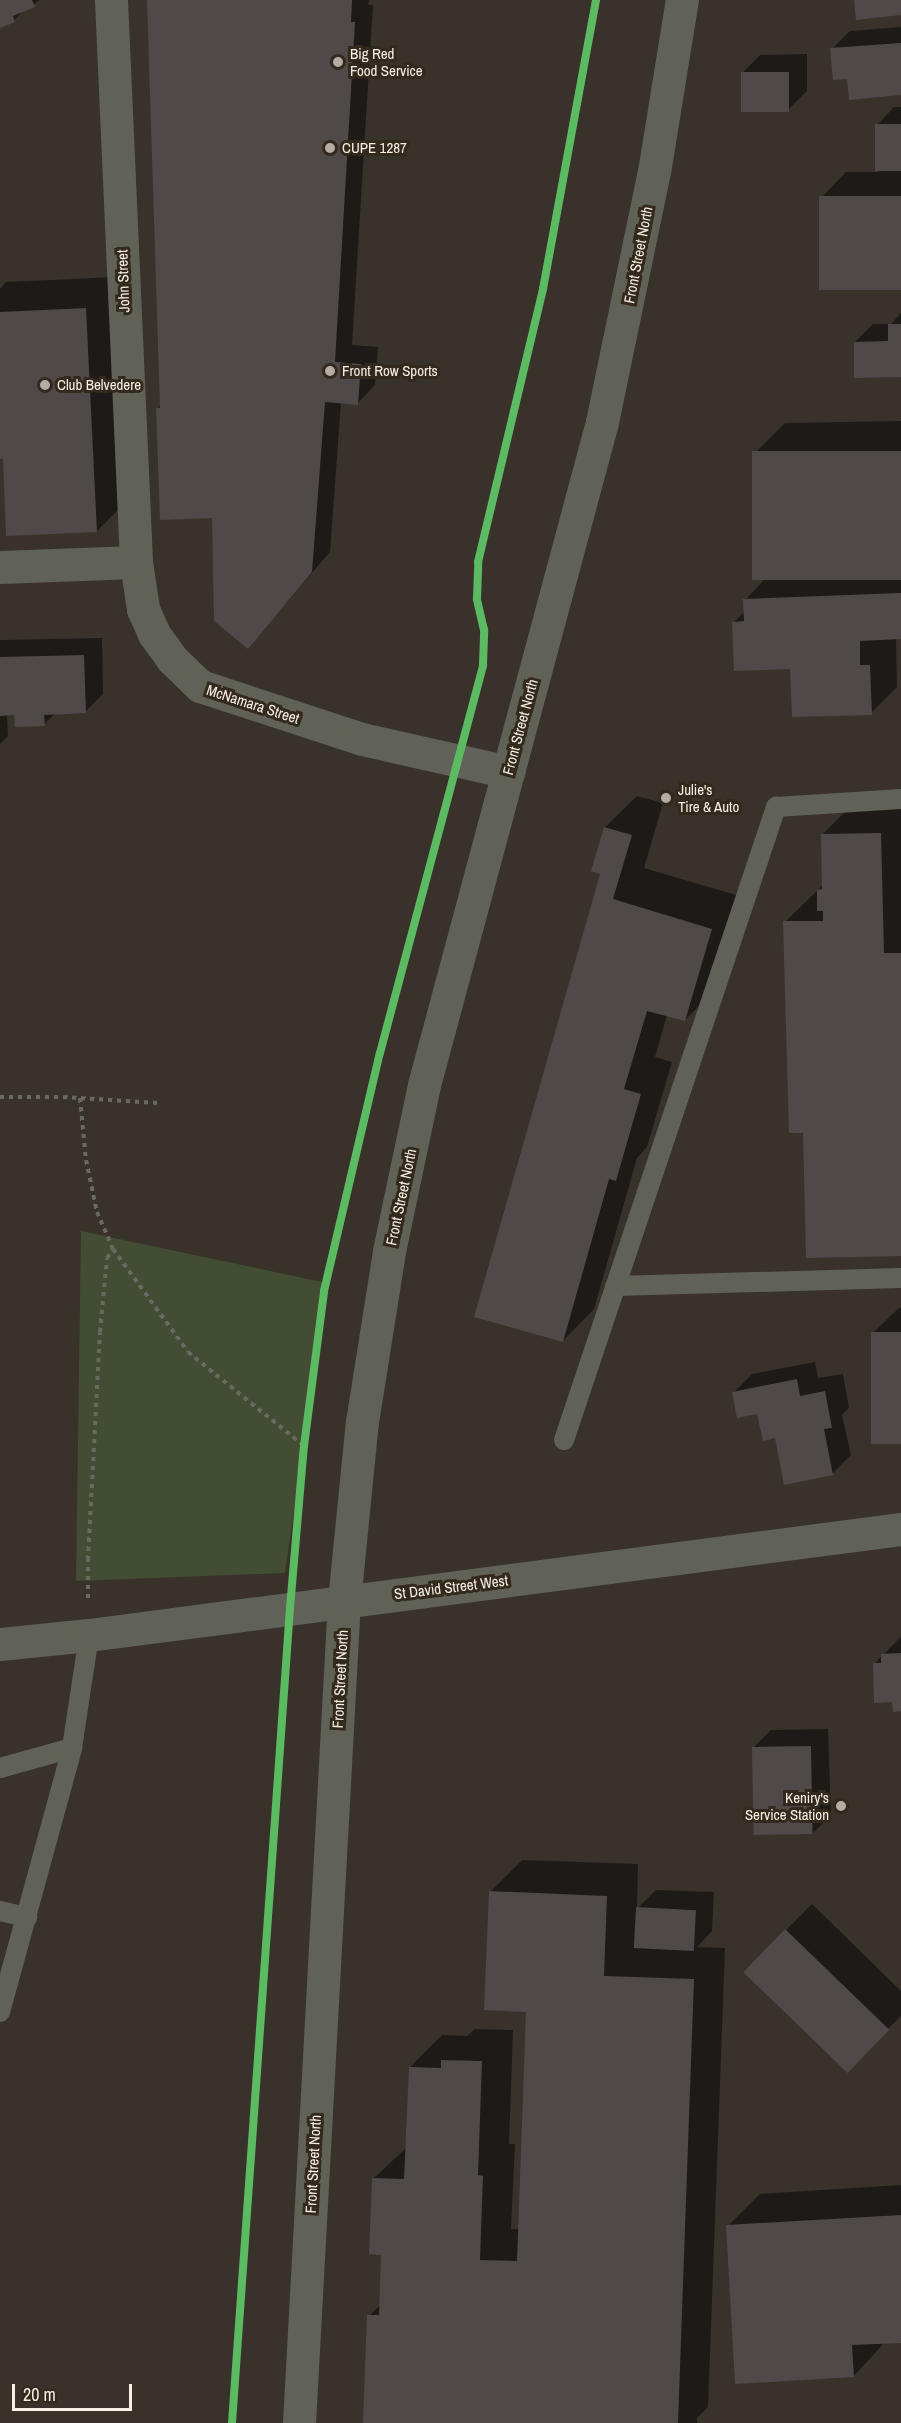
<!DOCTYPE html>
<html>
<head>
<meta charset="utf-8">
<style>
  body { margin:0 }
  #map { position:relative; width:901px; height:2423px; overflow:hidden; background:#38322b; font-family:"Archivo Narrow",sans-serif }
  div>[style] { position:absolute }
  .green>* { inset:0; background:#434d33 }
  .shadow>* { inset:0; background:#0007 }
  .building>* { inset:0; background:#4f4a49; transform-origin:0 0 }
  .path>* { height:4px; margin-top:-2px; transform-origin:0; background:repeating-linear-gradient(90deg,#696961 0 4.5px,transparent 0 9px) }
  .service>* { height:20px; margin:-10px; padding:0 10px; transform-origin:10px; border-radius:10px; background:#616257 }
  .minor>* { height:33px; margin:-16.5px; padding:0 16.5px; transform-origin:16.5px; border-radius:16.5px; background:#616257 }
  .tertiary>* { height:33px; margin:-16.5px; padding:0 16.5px; transform-origin:16.5px; border-radius:16.5px; background:#616257 }
  .cycleway>* { height:8px; margin:-4px; padding:0 4px; transform-origin:4px; border-radius:4px; background:#5cba63 }
  .dots>* { width:16px; height:16px; translate:-50% -50%; box-sizing:border-box; border:3px solid #33291c; border-radius:50% }
  span { translate:-50% -50%; white-space:nowrap; text-align:center; line-height:1.15; -webkit-text-stroke:6px #33291c; paint-order:stroke }
  .poi-label { font-size:15px; color:#f5efe6 }
  .left { translate:0 -50%; text-align:left }
  .right { translate:-100% -50%; text-align:right }
  .street-label { font-size:15px; color:#f5efe6 }
  .scale { position:absolute; left:12px; top:2384px; width:120px; height:27px; box-sizing:border-box; border:3px solid #f5efe6; border-top:0; padding-left:8px; font-size:18px; line-height:21px; white-space:nowrap; color:#f5efe6; -webkit-text-stroke:4px #33291c; paint-order:stroke }
</style>
</head>
<body>
<div id="map">
  <div class="green">
    <div style="clip-path:polygon(81px 1231px,327px 1283px,285px 1573px,76px 1581px)"></div>
  </div>
  <div class="shadow">
    <div style="clip-path:polygon(0 0,40px 0,23px 11px,14px 20px,0 27px)"></div>
    <div style="clip-path:polygon(149px 0,369px 0,368px 5px,373px 5px,352px 345px,378px 347px,375px 385px,357px 404px,341px 402px,330px 552px,248px 647px,213px 517px,158px 409px,161px 405px)"></div>
    <div style="clip-path:polygon(901px 27px,901px 94px,849px 77px,832px 49px,850px 31px)"></div>
    <div style="clip-path:polygon(807px 54px,807px 91px,789px 109px,742px 73px,760px 55px)"></div>
    <div style="clip-path:polygon(894px 107px,901px 107px,901px 289px,821px 198px,846px 172px,878px 172px,876px 126px)"></div>
    <div style="clip-path:polygon(118px 277px,129px 499px,97px 531px,4px 457px,0 457px,0 289px,6px 282px)"></div>
    <div style="clip-path:polygon(901px 313px,901px 376px,855px 342px,873px 324px,891px 324px)"></div>
    <div style="clip-path:polygon(901px 421px,901px 638px,896px 638px,897px 687px,871px 713px,791px 667px,734px 622px,745px 611px,745px 600px,763px 581px,753px 455px,785px 423px)"></div>
    <div style="clip-path:polygon(102px 638px,103px 694px,85px 712px,56px 713px,44px 724px,16px 714px,7px 714px,8px 736px,0 744px,0 640px)"></div>
    <div style="clip-path:polygon(637px 796px,663px 803px,644px 868px,743px 897px,717px 988px,685px 1020px,667px 1015px,655px 1057px,672px 1062px,647px 1147px,637px 1158px,594px 1309px,563px 1341px,602px 873px,593px 870px,605px 827px)"></div>
    <div style="clip-path:polygon(901px 802px,901px 1254px,804px 1131px,785px 922px,823px 885px,822px 835px,854px 803px)"></div>
    <div style="clip-path:polygon(899px 1308px,901px 1308px,901px 1443px,873px 1333px)"></div>
    <div style="clip-path:polygon(815px 1362px,818px 1378px,843px 1374px,849px 1408px,842px 1415px,851px 1455px,832px 1474px,776px 1436px,759px 1412px,734px 1392px,752px 1374px)"></div>
    <div style="clip-path:polygon(901px 1637px,901px 1710px,874px 1664px)"></div>
    <div style="clip-path:polygon(828px 1729px,831px 1815px,813px 1833px,753px 1748px,771px 1730px)"></div>
    <div style="clip-path:polygon(522px 1860px,638px 1864px,637px 1909px,656px 1890px,714px 1892px,712px 1931px,697px 1947px,725px 1948px,708px 2407px,697px 2418px,697px 2423px,364px 2423px,369px 2316px,381px 2304px,383px 2253px,373px 2179px,407px 2147px,410px 2067px,442px 2035px,467px 2036px,475px 2029px,513px 2030px,509px 2144px,515px 2144px,511px 2229px,520px 2229px,528px 2010px,490px 1892px)"></div>
    <div style="clip-path:polygon(812px 1904px,901px 1991px,901px 2016px,847px 2070px,786px 1930px)"></div>
    <div style="clip-path:polygon(901px 2185px,901px 2341px,885px 2342px,854px 2376px,728px 2226px,760px 2194px)"></div>
  </div>
  <div class="building">
    <div style="clip-path:polygon(0 0,32px 0,35px 7px,13px 16px,15px 22px,0 28px)"></div>
    <div style="clip-path:polygon(147px 0,352px 0,351px 22px,355px 22px,335px 362px,361px 364px,358px 405px,325px 402px,312px 572px,248px 649px,214px 621px,212px 518px,160px 520px,156px 408px,160px 408px)"></div>
    <div style="clip-path:polygon(854px 0,901px 0,901px 15px,856px 20px)"></div>
    <div style="clip-path:polygon(901px 43px,901px 95px,849px 100px,847px 79px,833px 80px,830px 48px)"></div>
    <div style="left:741px;top:72px;width:48px;height:40px"></div>
    <div style="left:901px;top:124px;width:47px;height:26px;rotate:90deg"></div>
    <div style="left:901px;top:196px;width:94px;height:82px;rotate:90deg"></div>
    <div style="clip-path:polygon(86px 308px,97px 532px,6px 536px,3px 458px,0 459px,0 312px)"></div>
    <div style="clip-path:polygon(888px 324px,901px 324px,901px 377px,854px 378px,854px 342px,888px 341px)"></div>
    <div style="left:901px;top:451px;width:129px;height:149px;rotate:90deg"></div>
    <div style="clip-path:polygon(901px 593px,901px 639px,860px 641px,860px 665px,870px 665px,872px 715px,792px 717px,790px 669px,734px 671px,732px 622px,744px 621px,743px 599px)"></div>
    <div style="clip-path:polygon(84px 655px,86px 713px,44px 715px,45px 726px,15px 727px,14px 715px,0 716px,0 657px)"></div>
    <div style="clip-path:polygon(604px 827px,632px 835px,613px 899px,712px 929px,685px 1021px,647px 1011px,624px 1089px,641px 1094px,616px 1181px,609px 1179px,563px 1342px,474px 1317px,600px 874px,591px 871px)"></div>
    <div style="clip-path:polygon(881px 833px,884px 953px,901px 953px,901px 1256px,806px 1258px,803px 1133px,789px 1133px,783px 921px,823px 921px,823px 911px,817px 911px,817px 890px,822px 889px,821px 834px)"></div>
    <div style="left:901px;top:1332px;width:112px;height:30px;rotate:90deg"></div>
    <div style="clip-path:polygon(797px 1379px,800px 1396px,825px 1391px,832px 1428px,824px 1429px,833px 1475px,784px 1485px,775px 1438px,763px 1441px,757px 1414px,737px 1418px,732px 1392px)"></div>
    <div style="clip-path:polygon(901px 1653px,901px 1711px,893px 1712px,892px 1702px,874px 1703px,873px 1663px,881px 1663px,881px 1654px)"></div>
    <div style="left:811px;top:1746px;width:88px;height:59px;rotate:89deg"></div>
    <div style="clip-path:polygon(489px 1891px,607px 1896px,604px 1976px,694px 1979px,678px 2423px,363px 2423px,367px 2315px,379px 2315px,381px 2255px,369px 2254px,372px 2178px,404px 2179px,409px 2067px,441px 2068px,441px 2060px,482px 2061px,478px 2175px,483px 2176px,480px 2260px,517px 2261px,526px 2012px,484px 2010px)"></div>
    <div style="left:636px;top:1907px;width:60px;height:41px;rotate:3deg"></div>
    <div style="left:785px;top:1929px;width:145px;height:60px;rotate:44deg"></div>
    <div style="clip-path:polygon(901px 2215px,901px 2343px,852px 2345px,854px 2377px,735px 2384px,726px 2225px)"></div>
  </div>
  <div class="path">
    <div style="left:0;top:1097px;width:63px"></div>
    <div style="left:63px;top:1097px;width:95px;rotate:3.6deg"></div>
    <div style="left:80px;top:1098px;width:62px;rotate:84.5deg"></div>
    <div style="left:86px;top:1160px;width:53px;rotate:78.1deg"></div>
    <div style="left:97px;top:1212px;width:40px;rotate:66.6deg"></div>
    <div style="left:113px;top:1249px;width:127px;rotate:53.9deg"></div>
    <div style="left:188px;top:1352px;width:149px;rotate:39deg"></div>
    <div style="left:88px;top:1598px;width:38px;rotate:-90deg"></div>
    <div style="left:88px;top:1560px;width:228px;rotate:-87deg"></div>
    <div style="left:100px;top:1332px;width:74px;rotate:-84.6deg"></div>
    <div style="left:107px;top:1258px;width:11px;rotate:-56deg"></div>
  </div>
  <div class="service">
    <div style="left:615px;top:1286px;width:286px;rotate:-1.6deg"></div>
    <div style="left:564px;top:1440px;width:668px;rotate:-71.48deg"></div>
    <div style="left:776px;top:807px;width:125px;rotate:-3.7deg"></div>
    <div style="left:0;top:1768px;width:75px;rotate:-15.5deg"></div>
    <div style="left:0;top:1911px;width:28px;rotate:13deg"></div>
    <div style="left:0;top:2012px;width:274px;rotate:-74.7deg"></div>
    <div style="left:72px;top:1748px;width:114px;rotate:-81.4deg"></div>
  </div>
  <div class="minor">
    <div style="left:111px;top:0;width:563px;rotate:87.45deg"></div>
    <div style="left:136px;top:562px;width:48px;rotate:81.5deg"></div>
    <div style="left:143px;top:609px;width:27px;rotate:66deg"></div>
    <div style="left:154px;top:634px;width:31px;rotate:54deg"></div>
    <div style="left:172px;top:659px;width:39px;rotate:44deg"></div>
    <div style="left:200px;top:686px;width:170px;rotate:18.1deg"></div>
    <div style="left:362px;top:739px;width:150px;rotate:12.7deg"></div>
    <div style="left:0;top:567px;width:136px;rotate:-2.1deg"></div>
  </div>
  <div class="tertiary">
    <div style="left:0;top:1644px;width:89px;rotate:-5.8deg"></div>
    <div style="left:89px;top:1635px;width:819px;rotate:-7.44deg"></div>
    <div style="left:299px;top:2423px;width:823px;rotate:-86.87deg"></div>
    <div style="left:344px;top:1601px;width:180px;rotate:-84.3deg"></div>
    <div style="left:362px;top:1422px;width:173px;rotate:-81deg"></div>
    <div style="left:389px;top:1251px;width:170px;rotate:-78.1deg"></div>
    <div style="left:424px;top:1085px;width:686px;rotate:-74.97deg"></div>
    <div style="left:602px;top:422px;width:255px;rotate:-78.3deg"></div>
    <div style="left:654px;top:172px;width:174px;rotate:-80.8deg"></div>
  </div>
  <div class="cycleway">
    <div style="left:232px;top:2423px;width:817px;rotate:-85.93deg"></div>
    <div style="left:290px;top:1608px;width:163px;rotate:-85.1deg"></div>
    <div style="left:304px;top:1446px;width:156px;rotate:-82.6deg"></div>
    <div style="left:324px;top:1291px;width:244px;rotate:-76.8deg"></div>
    <div style="left:380px;top:1053px;width:401px;rotate:-75.1deg"></div>
    <div style="left:483px;top:665px;width:35px;rotate:-88deg"></div>
    <div style="left:484px;top:630px;width:32px;rotate:-103deg"></div>
    <div style="left:477px;top:599px;width:37px;rotate:-88deg"></div>
    <div style="left:478px;top:562px;width:281px;rotate:-76.6deg"></div>
    <div style="left:543px;top:289px;width:294px;rotate:-79.6deg"></div>
  </div>
  <div class="dots">
    <div style="left:338px;top:62px;background:#b3ada5"></div>
    <div style="left:330px;top:148px;background:#b3ada5"></div>
    <div style="left:330px;top:371px;background:#b3ada5"></div>
    <div style="left:45px;top:385px;background:#b3ada5"></div>
    <div style="left:666px;top:798px;background:#b3ada5"></div>
    <div style="left:841px;top:1806px;background:#b3ada5"></div>
  </div>
  <div class="poi-label">
    <span class="left" style="left:350px;top:62px">Big Red<br>Food Service</span>
    <span class="left" style="left:342px;top:148px">CUPE 1287</span>
    <span class="left" style="left:342px;top:371px">Front Row Sports</span>
    <span class="left" style="left:57px;top:385px">Club Belvedere</span>
    <span class="left" style="left:678px;top:798px">Julie's<br>Tire &amp; Auto</span>
    <span class="right" style="left:829px;top:1806px">Keniry's<br>Service Station</span>
  </div>
  <div class="street-label">
    <span style="left:638px;top:255px;rotate:-79deg">Front Street North</span>
    <span style="left:123px;top:281px;rotate:-92deg">John Street</span>
    <span style="left:253px;top:704px;rotate:18deg">McNamara Street</span>
    <span style="left:520px;top:727px;rotate:-75deg">Front Street North</span>
    <span style="left:401px;top:1197px;rotate:-78deg">Front Street North</span>
    <span style="left:451px;top:1587px;rotate:-7deg">St David Street West</span>
    <span style="left:340px;top:1679px;rotate:-87deg">Front Street North</span>
    <span style="left:313px;top:2164px;rotate:-87deg">Front Street North</span>
  </div>
  <div class="scale">20 m</div>
</div>
</body>
</html>
